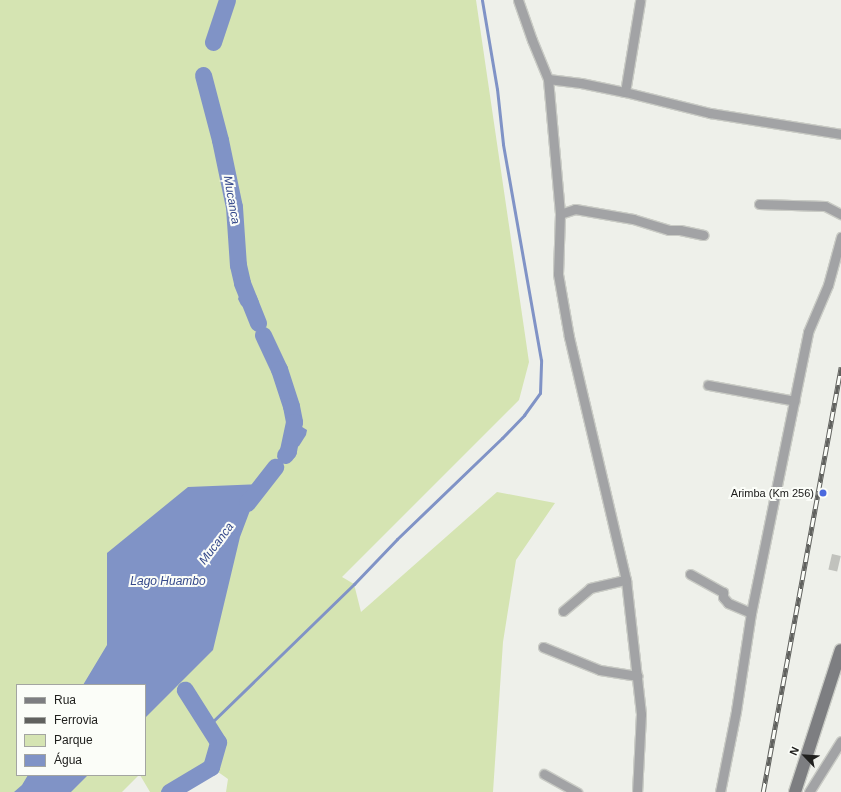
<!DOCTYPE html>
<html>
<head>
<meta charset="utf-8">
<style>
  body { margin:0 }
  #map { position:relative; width:841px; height:792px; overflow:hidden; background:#eef0ea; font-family:Helvetica,sans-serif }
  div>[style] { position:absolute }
  .green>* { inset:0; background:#d5e4b2 }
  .water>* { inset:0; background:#8093c6 }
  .stream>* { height:3px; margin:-1.5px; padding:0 1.5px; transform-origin:1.5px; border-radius:1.5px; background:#8093c6 }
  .river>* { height:17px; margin:-8.5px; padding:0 8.5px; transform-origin:8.5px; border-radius:8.5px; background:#8093c6 }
  .building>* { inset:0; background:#c1c2bd; transform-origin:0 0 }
  .roads { filter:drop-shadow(1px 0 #c9cbc5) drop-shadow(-1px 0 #c9cbc5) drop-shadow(0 1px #c9cbc5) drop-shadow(0 -1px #c9cbc5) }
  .street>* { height:9px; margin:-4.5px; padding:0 4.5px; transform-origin:4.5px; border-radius:4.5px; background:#a2a3a5 }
  .secondary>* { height:12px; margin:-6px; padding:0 6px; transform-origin:6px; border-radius:6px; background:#7d7e81 }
  .rail>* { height:4.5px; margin-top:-2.25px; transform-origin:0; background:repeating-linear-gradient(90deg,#fbfdf8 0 9px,#60615e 0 18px); box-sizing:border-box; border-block:1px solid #60615e }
  .dots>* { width:11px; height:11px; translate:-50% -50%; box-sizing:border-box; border:2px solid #fbfdf8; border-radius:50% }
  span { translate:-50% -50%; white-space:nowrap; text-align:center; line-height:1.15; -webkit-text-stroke:4px #fbfdf8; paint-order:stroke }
  .poi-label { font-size:11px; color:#20201e }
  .right { translate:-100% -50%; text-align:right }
  .water-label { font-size:12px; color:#364a8b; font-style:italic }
  .legend { position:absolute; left:16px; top:684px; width:130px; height:92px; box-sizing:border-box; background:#fbfdf8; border:1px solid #a3a5a1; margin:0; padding:5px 7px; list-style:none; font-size:12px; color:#20201e }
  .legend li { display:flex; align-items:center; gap:8px; height:20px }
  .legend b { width:20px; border:1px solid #a3a5a1 }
  .north { position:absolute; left:785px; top:736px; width:40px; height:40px; -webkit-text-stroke:3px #fbfdf8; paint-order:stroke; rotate:295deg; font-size:11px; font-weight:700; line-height:16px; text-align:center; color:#20201e }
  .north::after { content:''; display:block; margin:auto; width:14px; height:18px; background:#20201e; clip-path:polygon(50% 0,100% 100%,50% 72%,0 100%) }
</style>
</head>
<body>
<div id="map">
  <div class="green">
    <div style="clip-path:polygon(0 0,476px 0,529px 362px,519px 400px,342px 577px,354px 584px,361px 612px,497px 492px,555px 503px,516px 560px,503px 642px,493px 792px,226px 792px,228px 779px,211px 767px,169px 792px,150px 792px,140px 775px,145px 775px,145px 685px,17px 685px,17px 775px,139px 775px,122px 792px,0 792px)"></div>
  </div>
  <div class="water">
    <div style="clip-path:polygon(242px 283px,248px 291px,256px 295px,259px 302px,259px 310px,256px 315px,251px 314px,241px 305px,238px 299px,240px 293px,239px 286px)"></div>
    <div style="clip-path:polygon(294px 422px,307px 430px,306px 435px,299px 446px,288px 451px,284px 449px,283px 444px,285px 435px)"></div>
    <div style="clip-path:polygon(260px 484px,240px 537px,213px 650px,145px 718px,145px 685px,83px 685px,107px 645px,107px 553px,188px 487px)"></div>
    <div style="clip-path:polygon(28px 775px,88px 775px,71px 792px,14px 792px,22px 785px)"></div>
  </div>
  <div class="stream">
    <div style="left:208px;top:726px;width:204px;rotate:-44.2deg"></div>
    <div style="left:354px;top:584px;width:62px;rotate:-46.3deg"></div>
    <div style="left:397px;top:539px;width:146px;rotate:-43.9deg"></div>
    <div style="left:502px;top:438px;width:32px;rotate:-46deg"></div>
    <div style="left:524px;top:415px;width:27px;rotate:-54deg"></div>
    <div style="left:540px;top:393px;width:33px;rotate:-88deg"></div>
    <div style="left:541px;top:360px;width:219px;rotate:-100deg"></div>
    <div style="left:503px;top:144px;width:55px;rotate:-96.2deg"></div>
    <div style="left:497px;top:89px;width:90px;rotate:-99.6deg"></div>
  </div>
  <div class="river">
    <div style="left:213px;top:42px;width:44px;rotate:-71.6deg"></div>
    <div style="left:203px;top:75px;width:67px;rotate:75.3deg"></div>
    <div style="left:220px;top:140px;width:68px;rotate:78.2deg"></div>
    <div style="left:234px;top:207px;width:58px;rotate:86.1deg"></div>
    <div style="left:238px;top:265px;width:18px;rotate:77deg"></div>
    <div style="left:242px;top:283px;width:43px;rotate:68.2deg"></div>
    <div style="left:263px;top:335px;width:38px;rotate:65deg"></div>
    <div style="left:279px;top:369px;width:39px;rotate:72deg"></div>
    <div style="left:291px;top:406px;width:16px;rotate:79deg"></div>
    <div style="left:294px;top:422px;width:30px;rotate:102deg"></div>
    <div style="left:288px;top:451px;width:5px;rotate:127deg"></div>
    <div style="left:247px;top:503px;width:46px;rotate:-52.1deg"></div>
    <div style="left:169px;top:792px;width:49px;rotate:-30.8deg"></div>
    <div style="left:211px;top:767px;width:26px;rotate:-74deg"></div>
    <div style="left:218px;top:742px;width:62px;rotate:-122.4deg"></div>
  </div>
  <div class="building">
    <div style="left:832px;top:554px;width:9px;height:16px;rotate:13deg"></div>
  </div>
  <div class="roads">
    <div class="street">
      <div style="left:518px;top:0;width:42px;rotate:70.7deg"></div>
      <div style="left:532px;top:40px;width:42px;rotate:67.7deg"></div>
      <div style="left:548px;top:79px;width:136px;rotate:84.9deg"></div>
      <div style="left:560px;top:214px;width:60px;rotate:91.9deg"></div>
      <div style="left:558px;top:274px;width:64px;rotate:80.1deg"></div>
      <div style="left:569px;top:337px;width:250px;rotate:76.8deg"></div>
      <div style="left:626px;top:580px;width:135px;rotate:83.6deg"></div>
      <div style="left:641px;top:714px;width:78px;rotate:92.9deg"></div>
      <div style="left:548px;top:79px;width:33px;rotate:7deg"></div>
      <div style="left:581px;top:83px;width:45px;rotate:11.6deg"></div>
      <div style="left:625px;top:92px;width:88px;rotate:13.9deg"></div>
      <div style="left:710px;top:113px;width:133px;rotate:9.1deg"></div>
      <div style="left:625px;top:92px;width:92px;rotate:-80.6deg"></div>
      <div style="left:759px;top:204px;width:66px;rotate:1.7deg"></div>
      <div style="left:825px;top:206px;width:18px;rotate:27deg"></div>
      <div style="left:560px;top:214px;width:16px;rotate:-18deg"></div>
      <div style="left:575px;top:209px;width:59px;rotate:9.8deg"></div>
      <div style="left:633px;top:219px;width:38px;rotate:17deg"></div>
      <div style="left:669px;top:230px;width:11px"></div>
      <div style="left:680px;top:230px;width:24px;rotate:12deg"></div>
      <div style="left:708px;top:385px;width:88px;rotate:10.4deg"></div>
      <div style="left:690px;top:574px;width:38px;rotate:29deg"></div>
      <div style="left:723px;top:592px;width:5px;rotate:90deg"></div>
      <div style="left:723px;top:597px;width:8px;rotate:50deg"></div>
      <div style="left:728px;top:603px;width:25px;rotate:23deg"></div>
      <div style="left:563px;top:611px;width:35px;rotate:-40deg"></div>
      <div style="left:590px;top:588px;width:37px;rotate:-13deg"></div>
      <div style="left:543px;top:647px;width:61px;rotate:22deg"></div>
      <div style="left:600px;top:670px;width:38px;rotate:9deg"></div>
      <div style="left:544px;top:774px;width:38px;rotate:29deg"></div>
      <div style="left:720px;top:792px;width:83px;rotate:-78.8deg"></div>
      <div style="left:736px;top:711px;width:99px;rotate:-81.3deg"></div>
      <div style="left:751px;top:613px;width:287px;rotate:-78.5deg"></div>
      <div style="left:808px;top:332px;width:51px;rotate:-66.9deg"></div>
      <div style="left:828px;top:285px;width:50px;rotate:-74.8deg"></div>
      <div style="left:809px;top:792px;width:60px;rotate:-57.9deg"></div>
    </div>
    <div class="secondary">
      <div style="left:795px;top:792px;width:149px;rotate:-72.1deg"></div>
    </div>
  </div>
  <div class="rail">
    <div style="left:763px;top:792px;width:432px;rotate:-79.6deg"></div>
  </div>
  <div class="dots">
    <div style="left:823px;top:493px;background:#4b6ade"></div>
  </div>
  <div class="poi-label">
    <span class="right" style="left:814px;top:493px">Arimba (Km 256)</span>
  </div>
  <div class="water-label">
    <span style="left:231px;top:200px;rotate:80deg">Mucanca</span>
    <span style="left:217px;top:544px;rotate:-53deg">Mucanca</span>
    <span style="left:168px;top:582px">Lago Huambo</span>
  </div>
  <ul class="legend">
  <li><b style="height:5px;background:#7d7e81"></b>Rua</li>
  <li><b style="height:5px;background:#60615e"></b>Ferrovia</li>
  <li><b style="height:11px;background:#d5e4b2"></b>Parque</li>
  <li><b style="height:11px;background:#8093c6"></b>Água</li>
  </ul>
  <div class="north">N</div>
</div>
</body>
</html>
